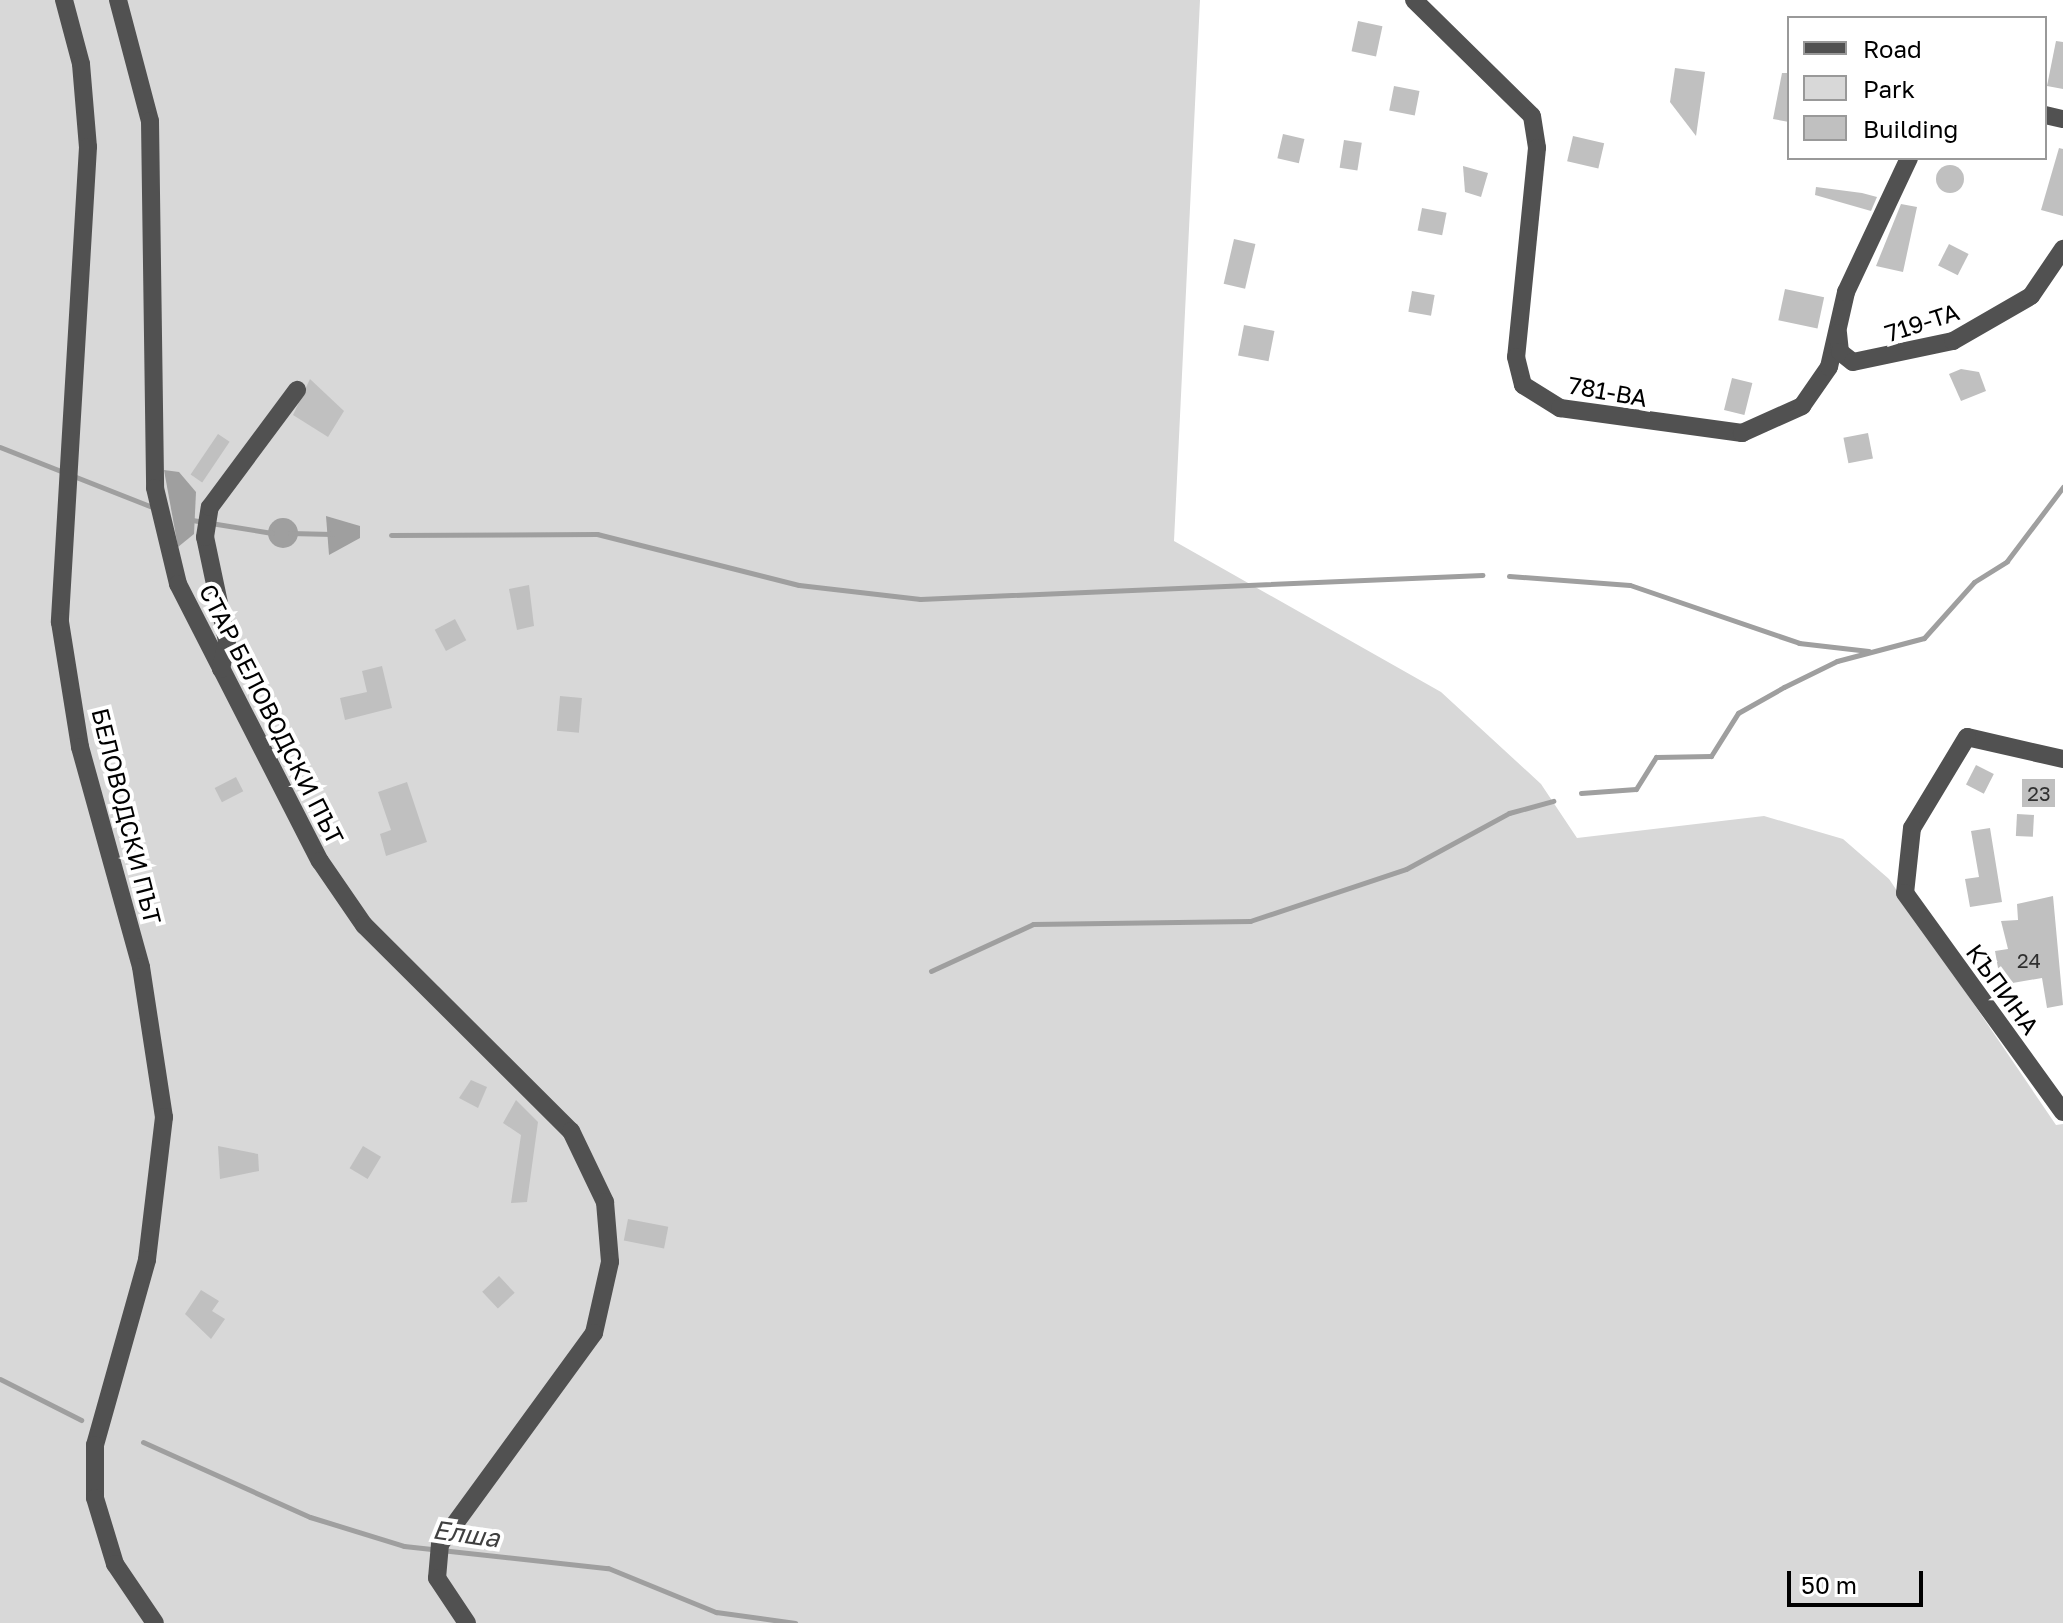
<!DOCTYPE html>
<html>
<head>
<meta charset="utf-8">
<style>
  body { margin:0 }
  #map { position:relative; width:2063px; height:1623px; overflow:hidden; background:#fff; font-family:"Golos Text",sans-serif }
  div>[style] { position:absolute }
  .green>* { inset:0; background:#d8d8d8 }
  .water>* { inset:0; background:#9f9f9f }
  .round { border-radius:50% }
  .stream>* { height:5px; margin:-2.5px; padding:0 2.5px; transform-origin:2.5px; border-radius:2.5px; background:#9f9f9f }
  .building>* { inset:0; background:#c0c0c0; transform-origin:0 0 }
  .minor>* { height:18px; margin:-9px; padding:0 9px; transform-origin:9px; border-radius:9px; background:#515151 }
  span { translate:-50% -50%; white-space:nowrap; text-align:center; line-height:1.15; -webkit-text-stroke:8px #fff; paint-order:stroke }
  .number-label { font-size:20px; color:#303030 }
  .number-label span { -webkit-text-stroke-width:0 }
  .street-label { font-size:24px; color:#000 }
  .water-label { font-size:26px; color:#404040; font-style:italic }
  .legend { position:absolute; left:1787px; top:16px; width:260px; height:144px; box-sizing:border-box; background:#fff; border:2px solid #999; margin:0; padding:10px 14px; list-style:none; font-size:24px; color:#000 }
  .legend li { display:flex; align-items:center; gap:16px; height:40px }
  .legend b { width:40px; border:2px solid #999 }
  .scale { position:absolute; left:1787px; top:1571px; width:136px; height:36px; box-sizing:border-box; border:4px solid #000; border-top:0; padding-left:10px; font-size:24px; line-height:28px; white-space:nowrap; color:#000; -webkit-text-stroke:6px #fff; paint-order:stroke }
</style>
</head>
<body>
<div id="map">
  <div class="green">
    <div style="clip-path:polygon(0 0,1200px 0,1174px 541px,1441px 692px,1541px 784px,1577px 838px,1764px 816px,1843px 839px,1889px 879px,2056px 1125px,2063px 1124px,2063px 1623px,0 1623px)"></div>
  </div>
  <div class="water">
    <div style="clip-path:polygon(164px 470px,179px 472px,196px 492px,194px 534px,178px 547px)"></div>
    <div style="clip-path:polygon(326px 516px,360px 526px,360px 538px,329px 555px)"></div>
    <div class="round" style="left:268px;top:518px;width:30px;height:30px"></div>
  </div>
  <div class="stream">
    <div style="left:0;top:447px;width:167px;rotate:21.5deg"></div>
    <div style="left:192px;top:520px;width:81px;rotate:9.2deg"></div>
    <div style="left:290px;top:533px;width:42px;rotate:1.4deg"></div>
    <div style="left:391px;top:535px;width:206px;rotate:-0.3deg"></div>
    <div style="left:597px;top:534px;width:208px;rotate:14.2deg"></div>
    <div style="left:799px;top:585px;width:122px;rotate:6.6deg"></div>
    <div style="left:920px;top:599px;width:563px;rotate:-2.45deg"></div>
    <div style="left:1509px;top:576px;width:121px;rotate:4.3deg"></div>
    <div style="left:1630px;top:585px;width:179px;rotate:18.9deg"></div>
    <div style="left:1799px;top:643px;width:70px;rotate:6.5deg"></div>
    <div style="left:1581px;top:793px;width:55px;rotate:-4.2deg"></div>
    <div style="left:1636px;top:789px;width:38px;rotate:-58deg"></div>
    <div style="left:1656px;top:757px;width:55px;rotate:-1deg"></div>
    <div style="left:1711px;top:756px;width:51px;rotate:-57.9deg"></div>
    <div style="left:1738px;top:713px;width:53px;rotate:-29.5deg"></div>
    <div style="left:1784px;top:687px;width:59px;rotate:-26.1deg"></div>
    <div style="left:1837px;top:661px;width:90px;rotate:-14.8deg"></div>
    <div style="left:1924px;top:638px;width:75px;rotate:-48.2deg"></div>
    <div style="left:1974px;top:582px;width:39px;rotate:-32deg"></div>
    <div style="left:2007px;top:561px;width:93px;rotate:-52.9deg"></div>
    <div style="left:931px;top:971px;width:112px;rotate:-24.7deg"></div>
    <div style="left:1033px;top:924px;width:217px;rotate:-0.8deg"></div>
    <div style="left:1250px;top:921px;width:164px;rotate:-18.4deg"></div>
    <div style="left:1406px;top:869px;width:117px;rotate:-28.5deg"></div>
    <div style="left:1509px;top:813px;width:46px;rotate:-15.3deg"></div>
    <div style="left:0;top:1379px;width:91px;rotate:26.8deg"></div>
    <div style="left:143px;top:1442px;width:183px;rotate:24.2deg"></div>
    <div style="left:310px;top:1517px;width:98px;rotate:17.1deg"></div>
    <div style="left:404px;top:1546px;width:205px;rotate:6.2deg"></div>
    <div style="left:608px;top:1568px;width:117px;rotate:22.2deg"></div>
    <div style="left:716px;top:1612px;width:80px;rotate:7.9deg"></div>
  </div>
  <div class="building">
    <div style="left:1358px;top:21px;width:25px;height:31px;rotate:12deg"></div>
    <div style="clip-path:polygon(2056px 41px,2063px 42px,2063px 89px,2047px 86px)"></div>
    <div style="clip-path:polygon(1675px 68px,1705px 72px,1696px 136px,1670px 102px)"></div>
    <div style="clip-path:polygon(1782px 73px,1789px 73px,1789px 122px,1773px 119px)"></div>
    <div style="left:1394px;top:86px;width:26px;height:25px;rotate:11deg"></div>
    <div style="left:1283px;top:134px;width:22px;height:25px;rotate:13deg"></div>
    <div style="left:1573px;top:136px;width:32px;height:26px;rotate:13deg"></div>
    <div style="left:1344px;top:140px;width:18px;height:28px;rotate:9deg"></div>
    <div style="clip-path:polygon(2059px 148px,2063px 149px,2063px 216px,2041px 210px)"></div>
    <div class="round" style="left:1936px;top:165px;width:28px;height:28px"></div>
    <div style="clip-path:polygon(1463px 166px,1488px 173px,1481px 197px,1465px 192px)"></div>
    <div style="clip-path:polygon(1816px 187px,1862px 193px,1877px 197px,1871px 211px,1815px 195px)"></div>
    <div style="clip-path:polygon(1901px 204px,1917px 207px,1903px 272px,1876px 266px)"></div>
    <div style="left:1422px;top:208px;width:25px;height:23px;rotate:11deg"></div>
    <div style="left:1234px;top:239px;width:22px;height:46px;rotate:13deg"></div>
    <div style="left:1949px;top:244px;width:22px;height:24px;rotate:27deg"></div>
    <div style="left:1785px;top:289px;width:40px;height:32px;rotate:12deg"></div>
    <div style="left:1412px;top:291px;width:23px;height:21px;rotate:10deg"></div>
    <div style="left:1244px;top:325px;width:31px;height:31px;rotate:11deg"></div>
    <div style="clip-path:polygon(1961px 369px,1979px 372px,1986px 391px,1961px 401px,1949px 374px)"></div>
    <div style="left:1732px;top:378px;width:21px;height:33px;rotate:14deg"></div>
    <div style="clip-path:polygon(310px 379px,344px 411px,328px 437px,293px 415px)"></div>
    <div style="left:1868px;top:433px;width:26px;height:25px;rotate:79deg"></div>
    <div style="left:218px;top:434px;width:14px;height:49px;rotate:34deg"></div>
    <div style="clip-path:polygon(529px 585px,534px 626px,517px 630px,509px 589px)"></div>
    <div style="left:455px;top:619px;width:24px;height:23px;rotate:62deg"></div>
    <div style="clip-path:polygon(382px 666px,392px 708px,345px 720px,340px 698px,367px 692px,362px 671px)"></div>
    <div style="left:560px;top:696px;width:22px;height:35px;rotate:5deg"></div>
    <div style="left:1976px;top:765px;width:20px;height:22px;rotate:27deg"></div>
    <div style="left:236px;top:777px;width:16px;height:24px;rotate:63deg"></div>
    <div style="left:2022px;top:779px;width:33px;height:28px"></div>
    <div style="clip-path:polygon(407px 782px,427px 842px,386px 856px,380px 834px,391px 830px,378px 792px)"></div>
    <div style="left:2017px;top:814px;width:17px;height:22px;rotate:3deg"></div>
    <div style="clip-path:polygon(1990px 828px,2002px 902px,1970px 907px,1965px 879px,1979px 877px,1971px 831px)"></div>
    <div style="clip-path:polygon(2053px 896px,2063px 1005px,2047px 1008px,2042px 978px,2001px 985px,1995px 951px,2008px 949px,2001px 921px,2018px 920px,2017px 904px)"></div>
    <div style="clip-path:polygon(471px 1080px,487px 1087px,478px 1108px,459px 1098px)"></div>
    <div style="clip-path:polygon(516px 1100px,538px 1122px,527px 1202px,511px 1203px,521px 1135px,503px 1123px)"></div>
    <div style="clip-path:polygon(218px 1146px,258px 1154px,259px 1171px,220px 1179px)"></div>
    <div style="left:363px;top:1146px;width:21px;height:26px;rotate:31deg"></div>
    <div style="left:628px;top:1219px;width:41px;height:22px;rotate:11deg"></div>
    <div style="left:499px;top:1276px;width:23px;height:23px;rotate:47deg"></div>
    <div style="clip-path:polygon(201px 1290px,219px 1301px,212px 1311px,225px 1319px,211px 1339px,185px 1314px)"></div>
  </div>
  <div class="minor">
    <div style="left:64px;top:0;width:66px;rotate:75.1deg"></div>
    <div style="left:81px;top:64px;width:83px;rotate:85.2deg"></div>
    <div style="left:88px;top:147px;width:476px;rotate:93.4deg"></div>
    <div style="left:60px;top:622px;width:127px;rotate:80.9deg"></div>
    <div style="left:80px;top:747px;width:228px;rotate:74.5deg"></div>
    <div style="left:141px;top:967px;width:152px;rotate:81.3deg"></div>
    <div style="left:164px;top:1117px;width:144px;rotate:96.8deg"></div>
    <div style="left:147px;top:1260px;width:192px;rotate:105.7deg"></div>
    <div style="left:95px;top:1445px;width:53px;rotate:90deg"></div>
    <div style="left:95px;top:1498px;width:69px;rotate:73.1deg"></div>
    <div style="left:115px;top:1564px;width:71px;rotate:55.9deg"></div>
    <div style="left:118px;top:0;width:125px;rotate:75.2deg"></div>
    <div style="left:150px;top:121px;width:367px;rotate:89.2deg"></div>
    <div style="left:155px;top:488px;width:99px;rotate:76.5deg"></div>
    <div style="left:178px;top:584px;width:311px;rotate:62.9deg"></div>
    <div style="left:320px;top:861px;width:78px;rotate:55.5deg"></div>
    <div style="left:364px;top:925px;width:292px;rotate:44.9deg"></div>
    <div style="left:571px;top:1131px;width:79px;rotate:64.4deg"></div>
    <div style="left:605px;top:1202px;width:60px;rotate:85.2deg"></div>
    <div style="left:610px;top:1262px;width:73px;rotate:102.7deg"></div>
    <div style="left:594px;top:1333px;width:261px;rotate:126.1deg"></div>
    <div style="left:440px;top:1544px;width:34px;rotate:95deg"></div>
    <div style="left:437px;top:1578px;width:54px;rotate:56.3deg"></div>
    <div style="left:1414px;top:0;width:165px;rotate:44.5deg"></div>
    <div style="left:1532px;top:116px;width:32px;rotate:81deg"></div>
    <div style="left:1537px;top:148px;width:210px;rotate:95.7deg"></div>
    <div style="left:1516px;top:357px;width:29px;rotate:76deg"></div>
    <div style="left:1523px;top:385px;width:44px;rotate:31.9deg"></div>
    <div style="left:1560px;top:408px;width:184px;rotate:7.8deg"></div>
    <div style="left:1742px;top:433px;width:66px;rotate:-24.2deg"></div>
    <div style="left:1802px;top:406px;width:47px;rotate:-55.3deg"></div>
    <div style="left:1829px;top:367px;width:77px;rotate:-77.2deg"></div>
    <div style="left:1846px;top:292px;width:148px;rotate:-64.8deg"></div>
    <div style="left:2045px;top:115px;width:18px;rotate:13deg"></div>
    <div style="left:1838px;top:333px;width:19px;rotate:84deg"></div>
    <div style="left:1840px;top:352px;width:16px;rotate:38deg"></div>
    <div style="left:1853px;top:362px;width:102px;rotate:-11.9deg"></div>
    <div style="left:1953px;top:341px;width:90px;rotate:-30deg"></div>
    <div style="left:2031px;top:296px;width:57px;rotate:-55.8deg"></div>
    <div style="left:221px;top:669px;width:29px;rotate:-78deg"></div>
    <div style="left:227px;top:641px;width:106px;rotate:-101.9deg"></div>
    <div style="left:205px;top:537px;width:30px;rotate:-81deg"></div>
    <div style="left:210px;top:507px;width:146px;rotate:-53.4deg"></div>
    <div style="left:2063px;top:759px;width:98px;rotate:-167.1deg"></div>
    <div style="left:1967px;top:737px;width:106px;rotate:121.1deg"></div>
    <div style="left:1912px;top:828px;width:65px;rotate:96.1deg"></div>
    <div style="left:1905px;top:893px;width:270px;rotate:54.2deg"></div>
  </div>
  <div class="number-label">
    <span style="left:2039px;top:793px">23</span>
    <span style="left:2029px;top:960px">24</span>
  </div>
  <div class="street-label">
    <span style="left:1922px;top:322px;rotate:-18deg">719-ТА</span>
    <span style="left:1608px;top:391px;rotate:10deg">781-ВА</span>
    <span style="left:272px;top:714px;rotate:63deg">СТАР БЕЛОВОДСКИ ПЪТ</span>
    <span style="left:127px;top:816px;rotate:76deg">БЕЛОВОДСКИ ПЪТ</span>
    <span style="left:2003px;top:989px;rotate:54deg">КЪПИНА</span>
  </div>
  <div class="water-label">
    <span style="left:466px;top:1534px;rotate:8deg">Елша</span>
  </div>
  <ul class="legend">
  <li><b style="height:10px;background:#515151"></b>Road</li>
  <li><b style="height:22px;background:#d8d8d8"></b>Park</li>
  <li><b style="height:22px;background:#c0c0c0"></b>Building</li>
  </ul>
  <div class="scale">50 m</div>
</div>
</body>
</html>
